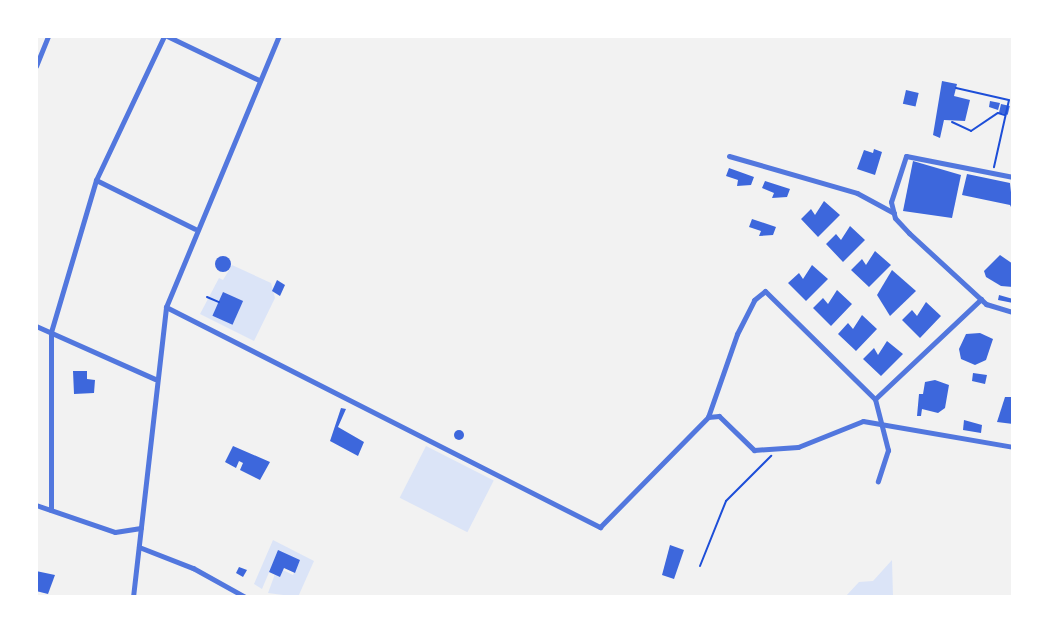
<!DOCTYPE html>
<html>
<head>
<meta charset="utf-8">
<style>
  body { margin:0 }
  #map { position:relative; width:1049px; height:633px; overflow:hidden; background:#f2f2f2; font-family:"Alegreya Sans",sans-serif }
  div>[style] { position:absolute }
  .green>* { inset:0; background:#dbe4f7; transform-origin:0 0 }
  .building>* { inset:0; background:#3d67dc; transform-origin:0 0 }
  .round { border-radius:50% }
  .path>* { height:2px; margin:-1px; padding:0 1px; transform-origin:1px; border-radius:1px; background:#1d4ed8 }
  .minor>* { height:5px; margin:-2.5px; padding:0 2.5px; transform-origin:2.5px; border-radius:2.5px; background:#5277de }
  span { translate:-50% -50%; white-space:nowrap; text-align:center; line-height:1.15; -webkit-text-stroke:5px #fff; paint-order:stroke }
  .frame { position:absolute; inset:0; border:38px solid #fff; pointer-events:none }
</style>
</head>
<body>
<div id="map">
  <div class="green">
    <div style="clip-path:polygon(232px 265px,271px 283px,275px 298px,254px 341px,200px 314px,219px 278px,223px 280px)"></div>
    <div style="left:426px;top:446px;width:76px;height:58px;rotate:27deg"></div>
    <div style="clip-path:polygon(273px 540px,314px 561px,298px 597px,268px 593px,275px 574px,280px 577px,283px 570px,293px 575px,300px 560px,278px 551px,262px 589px,254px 584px)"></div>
    <div style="clip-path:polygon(892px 560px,893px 597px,845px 597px,859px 582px,873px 581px)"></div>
  </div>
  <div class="building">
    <div style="clip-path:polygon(942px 81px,957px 84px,954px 96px,970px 100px,965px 121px,944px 120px,940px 138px,933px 135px)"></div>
    <div style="left:906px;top:90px;width:13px;height:14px;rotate:13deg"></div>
    <div style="clip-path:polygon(990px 101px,1000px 103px,998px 110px,989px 107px)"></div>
    <div style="left:1001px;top:104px;width:9px;height:9px;rotate:13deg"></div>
    <div style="clip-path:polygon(874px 149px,882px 152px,875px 175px,857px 169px,864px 150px,873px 153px)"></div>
    <div style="clip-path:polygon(913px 161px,961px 175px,952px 218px,903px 211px)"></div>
    <div style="clip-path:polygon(729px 168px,754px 177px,751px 185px,737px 186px,738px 180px,726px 176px)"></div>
    <div style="clip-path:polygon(967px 174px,1010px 183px,1013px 211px,1010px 205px,962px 195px)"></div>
    <div style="clip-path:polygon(765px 181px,790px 189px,787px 197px,772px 198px,774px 193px,762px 188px)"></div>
    <div style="clip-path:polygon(824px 201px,840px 215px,818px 237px,801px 219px,811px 209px,815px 215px)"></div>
    <div style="clip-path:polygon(752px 219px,776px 227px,773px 235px,759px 236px,761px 231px,749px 227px)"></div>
    <div style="clip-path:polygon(850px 226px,865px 240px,843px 262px,826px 244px,836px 234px,841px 240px)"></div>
    <div style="clip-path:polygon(875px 251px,891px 265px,869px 287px,851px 270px,862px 259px,866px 265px)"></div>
    <div style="clip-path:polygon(1000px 255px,1013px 264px,1013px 287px,1001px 286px,986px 277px,984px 271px)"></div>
    <div class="round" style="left:215px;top:256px;width:16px;height:16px"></div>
    <div style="clip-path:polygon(812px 265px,828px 279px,806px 301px,788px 283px,799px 273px,803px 279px)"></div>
    <div style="clip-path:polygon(892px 270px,916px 291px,890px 316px,877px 295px)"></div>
    <div style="clip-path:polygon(277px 280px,285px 285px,280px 296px,272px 291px)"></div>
    <div style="clip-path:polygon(837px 290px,852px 304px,831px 326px,813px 308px,823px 298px,828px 304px)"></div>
    <div style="left:223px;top:292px;width:22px;height:26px;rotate:24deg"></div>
    <div style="clip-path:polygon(999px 295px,1013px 299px,1013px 303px,998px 300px)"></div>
    <div style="clip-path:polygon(926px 302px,941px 316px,920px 338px,902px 320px,912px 310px,917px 316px)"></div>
    <div style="clip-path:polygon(862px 315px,877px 329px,856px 351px,838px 334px,848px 323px,853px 329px)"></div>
    <div style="clip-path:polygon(980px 333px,993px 339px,986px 360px,975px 365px,961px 359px,959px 349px,966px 334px)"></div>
    <div style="clip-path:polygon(887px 341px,903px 354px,881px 376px,863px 359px,874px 348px,878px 355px)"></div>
    <div style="clip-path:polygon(73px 371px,87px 371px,87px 379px,95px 380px,94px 393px,74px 394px)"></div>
    <div style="clip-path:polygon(973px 373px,987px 375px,985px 384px,972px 381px)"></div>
    <div style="clip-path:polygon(935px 380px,949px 385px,945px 408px,938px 413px,922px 409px,921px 416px,917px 416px,919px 394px,923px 394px,925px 382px)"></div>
    <div style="clip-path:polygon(1005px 397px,1013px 397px,1013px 424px,997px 422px)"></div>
    <div style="clip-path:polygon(341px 408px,346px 409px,338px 427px,364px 442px,358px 456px,330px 441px)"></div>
    <div style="clip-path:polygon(964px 420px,982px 425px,981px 433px,963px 430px)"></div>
    <div class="round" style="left:454px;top:430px;width:10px;height:10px"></div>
    <div style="clip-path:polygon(233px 446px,270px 462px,260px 480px,240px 470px,243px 463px,239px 461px,236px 468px,225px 462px)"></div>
    <div style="clip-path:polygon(670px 545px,684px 550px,674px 579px,662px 575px)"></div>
    <div style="clip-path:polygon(278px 550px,300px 560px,295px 573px,284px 568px,280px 577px,269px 572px)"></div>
    <div style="clip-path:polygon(239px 567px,247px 570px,243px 577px,236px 573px)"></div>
    <div style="clip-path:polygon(36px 571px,55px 575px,48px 594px,36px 591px)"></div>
  </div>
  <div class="path">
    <div style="left:956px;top:88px;width:54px;rotate:12.8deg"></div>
    <div style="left:1009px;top:100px;width:69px;rotate:102.6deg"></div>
    <div style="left:952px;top:122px;width:21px;rotate:25deg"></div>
    <div style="left:971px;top:131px;width:32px;rotate:-34deg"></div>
    <div style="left:998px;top:113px;width:7px;rotate:16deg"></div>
    <div style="left:207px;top:297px;width:13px;rotate:23deg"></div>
    <div style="left:700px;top:566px;width:70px;rotate:-68.2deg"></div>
    <div style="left:726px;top:501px;width:64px;rotate:-45deg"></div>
  </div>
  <div class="minor">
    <div style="left:167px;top:36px;width:102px;rotate:25.6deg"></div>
    <div style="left:36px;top:66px;width:32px;rotate:-68deg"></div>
    <div style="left:729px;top:156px;width:133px;rotate:16.1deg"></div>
    <div style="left:857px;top:193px;width:42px;rotate:28.4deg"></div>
    <div style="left:1013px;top:177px;width:109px;rotate:-168.9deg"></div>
    <div style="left:906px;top:156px;width:48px;rotate:108.1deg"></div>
    <div style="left:891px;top:202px;width:16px;rotate:76deg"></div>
    <div style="left:895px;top:218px;width:21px;rotate:47deg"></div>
    <div style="left:909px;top:233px;width:105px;rotate:42.7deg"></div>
    <div style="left:986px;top:304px;width:28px;rotate:17deg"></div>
    <div style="left:96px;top:180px;width:110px;rotate:26.3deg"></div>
    <div style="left:166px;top:307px;width:487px;rotate:26.9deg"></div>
    <div style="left:600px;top:527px;width:154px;rotate:-45.5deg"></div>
    <div style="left:708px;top:417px;width:88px;rotate:-70.7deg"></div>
    <div style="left:737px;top:334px;width:38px;rotate:-63deg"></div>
    <div style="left:754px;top:300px;width:14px;rotate:-39deg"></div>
    <div style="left:765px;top:291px;width:154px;rotate:44.5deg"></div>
    <div style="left:875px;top:399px;width:53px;rotate:75.7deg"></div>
    <div style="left:888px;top:450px;width:33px;rotate:108deg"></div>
    <div style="left:36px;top:326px;width:130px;rotate:24deg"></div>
    <div style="left:875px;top:399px;width:146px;rotate:-43.3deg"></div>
    <div style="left:708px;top:417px;width:11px;rotate:-5deg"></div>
    <div style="left:719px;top:416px;width:49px;rotate:44.2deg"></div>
    <div style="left:754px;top:450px;width:44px;rotate:-3.9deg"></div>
    <div style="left:798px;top:447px;width:70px;rotate:-21.8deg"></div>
    <div style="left:863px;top:421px;width:152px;rotate:9.8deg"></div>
    <div style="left:36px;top:505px;width:83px;rotate:18.9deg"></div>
    <div style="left:115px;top:532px;width:26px;rotate:-9deg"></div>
    <div style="left:51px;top:510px;width:178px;rotate:-90deg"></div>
    <div style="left:51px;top:332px;width:159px;rotate:-73.5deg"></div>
    <div style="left:96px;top:180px;width:159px;rotate:-64.7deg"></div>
    <div style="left:139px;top:547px;width:58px;rotate:21.3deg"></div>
    <div style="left:193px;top:568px;width:60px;rotate:29.1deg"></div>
    <div style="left:133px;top:597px;width:292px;rotate:-83.5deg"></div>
    <div style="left:166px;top:307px;width:294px;rotate:-67.4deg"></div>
  </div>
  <div class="frame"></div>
</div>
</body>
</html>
